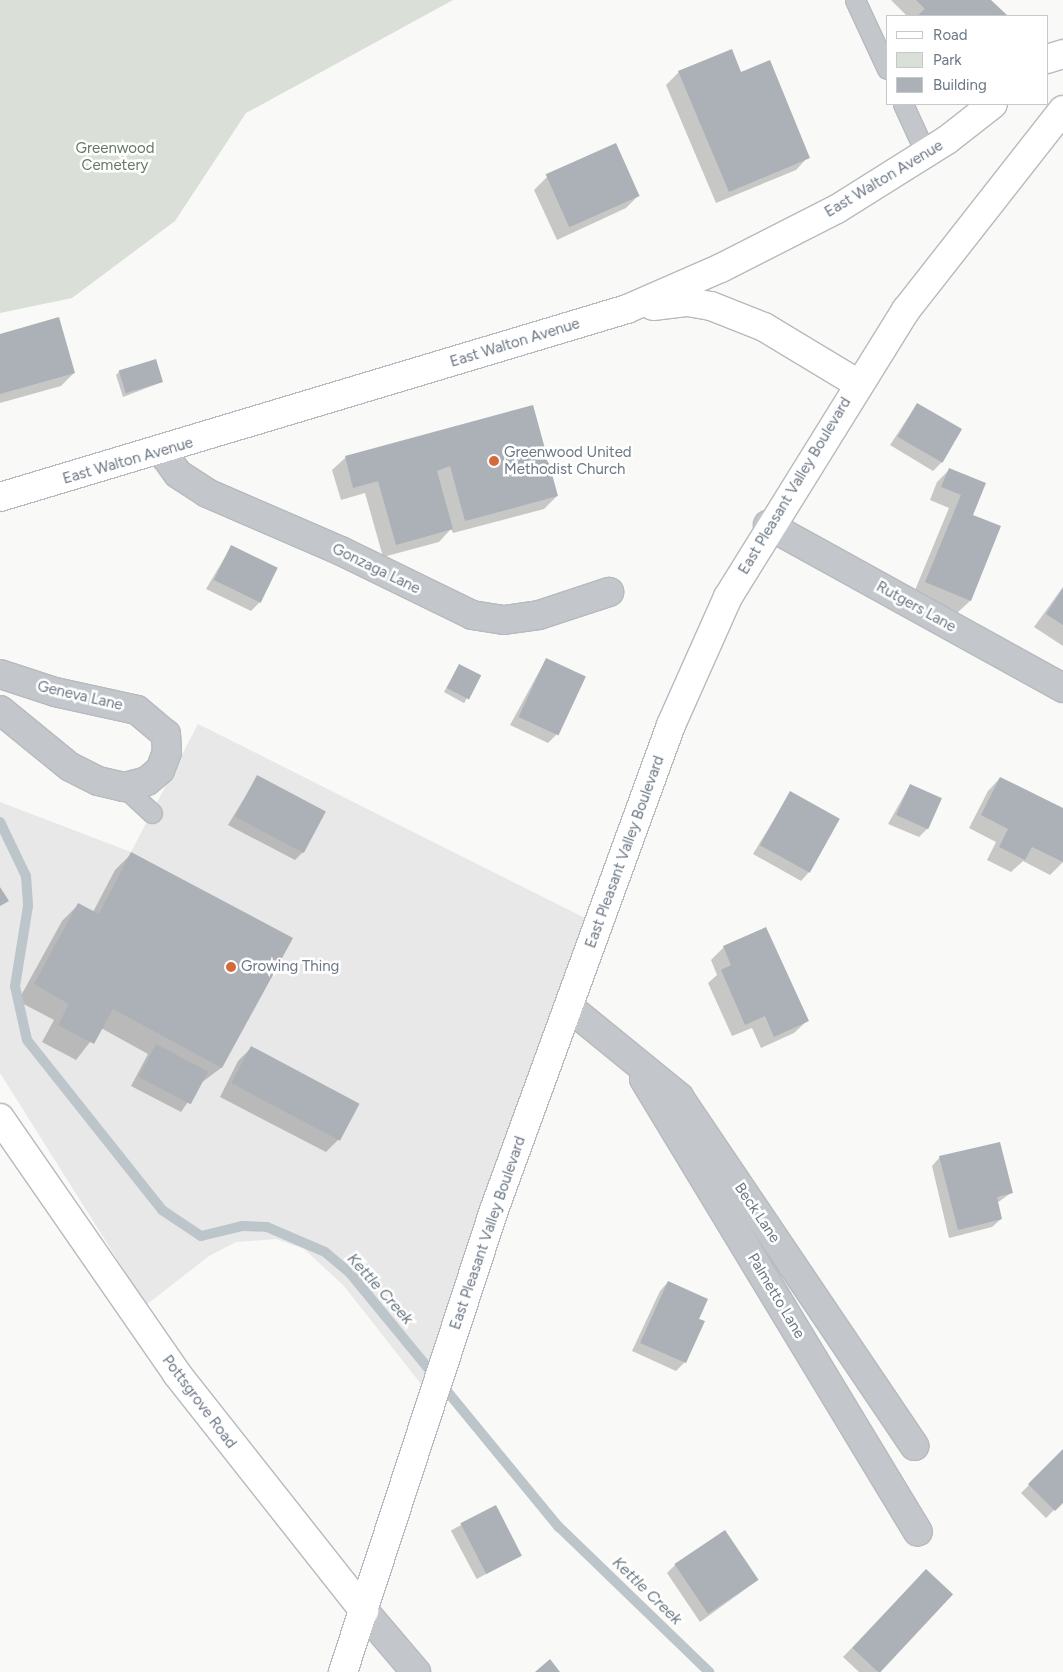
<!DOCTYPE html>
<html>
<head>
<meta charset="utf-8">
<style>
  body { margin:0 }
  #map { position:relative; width:1063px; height:1672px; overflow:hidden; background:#f9f9f7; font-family:Figtree,sans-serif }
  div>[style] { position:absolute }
  .built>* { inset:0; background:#e7e8e7 }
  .green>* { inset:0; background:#dadfd8 }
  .shadow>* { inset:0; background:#0003; transform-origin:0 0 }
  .stream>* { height:10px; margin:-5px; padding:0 5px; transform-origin:5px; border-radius:5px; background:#bcc5ca }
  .building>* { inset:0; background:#abb1b7; transform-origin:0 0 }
  .roads { filter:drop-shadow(1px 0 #b7babe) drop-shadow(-1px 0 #b7babe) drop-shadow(0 1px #b7babe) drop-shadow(0 -1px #b7babe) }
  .service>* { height:19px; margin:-9.5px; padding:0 9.5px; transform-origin:9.5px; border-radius:9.5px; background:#c3c6ca }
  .minor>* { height:28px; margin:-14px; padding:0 14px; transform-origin:14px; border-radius:14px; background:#c3c6ca }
  .primary>* { height:28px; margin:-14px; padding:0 14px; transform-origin:14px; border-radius:14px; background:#fff }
  .dots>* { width:14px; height:14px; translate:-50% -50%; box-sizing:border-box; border:2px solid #fff; border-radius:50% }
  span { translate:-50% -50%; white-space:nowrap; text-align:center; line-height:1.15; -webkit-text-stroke:5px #fff; paint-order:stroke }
  .park-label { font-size:15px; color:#667865 }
  .street-label { font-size:15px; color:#6b7785 }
  .poi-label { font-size:15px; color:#6b7785 }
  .left { translate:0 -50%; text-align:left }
  .water-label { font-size:16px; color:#677780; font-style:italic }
  .legend { position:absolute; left:886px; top:15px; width:162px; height:90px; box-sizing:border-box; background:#fff; border:1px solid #c4c9ce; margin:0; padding:6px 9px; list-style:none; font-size:15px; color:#6b7785 }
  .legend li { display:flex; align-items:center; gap:10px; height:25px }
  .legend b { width:25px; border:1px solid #c4c9ce }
</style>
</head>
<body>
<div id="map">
  <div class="built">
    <div style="clip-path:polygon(198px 724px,591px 921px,428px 1393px,344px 1286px,304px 1249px,276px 1239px,236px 1242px,209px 1256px,146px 1305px,0 1073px,0 802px,131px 852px)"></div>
  </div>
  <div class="green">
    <div style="clip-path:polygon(0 0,453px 0,246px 113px,175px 221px,72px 298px,0 313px)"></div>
  </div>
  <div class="shadow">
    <div style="clip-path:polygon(891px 0,990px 0,1006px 16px,907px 16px)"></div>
    <div style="clip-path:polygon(679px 72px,808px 157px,796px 170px,716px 203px,666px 85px)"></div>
    <div style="clip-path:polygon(547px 177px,639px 195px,626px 208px,557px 240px,534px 190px)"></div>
    <div style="clip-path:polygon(0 335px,74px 373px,61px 386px,0 403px)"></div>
    <div style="clip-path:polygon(120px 371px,162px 382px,123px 397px,116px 375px)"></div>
    <div style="clip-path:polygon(917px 404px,942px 462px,933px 471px,890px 445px)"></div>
    <div style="clip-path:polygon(533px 406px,557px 496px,544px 509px,453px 533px,451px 529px,439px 542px,383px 557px,365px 493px,341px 500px,332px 470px,345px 458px)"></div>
    <div style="clip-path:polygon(950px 469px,971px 516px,1000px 527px,970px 601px,957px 613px,913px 595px,949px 508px,930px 500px,937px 482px)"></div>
    <div style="clip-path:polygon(231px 547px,260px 602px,251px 611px,206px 589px)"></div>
    <div style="clip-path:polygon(1063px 587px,1063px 646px,1034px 627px)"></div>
    <div style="clip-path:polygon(546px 659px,556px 735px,548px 743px,510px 725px)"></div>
    <div style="left:459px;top:665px;width:23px;height:31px;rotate:29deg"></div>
    <div style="clip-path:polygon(257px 777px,303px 852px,295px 860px,228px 825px)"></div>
    <div style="clip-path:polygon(1000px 778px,1063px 810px,1063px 862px,1050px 875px,1023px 861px,1011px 872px,987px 860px,996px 842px,969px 828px,988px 791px)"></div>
    <div style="clip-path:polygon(910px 785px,928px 828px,919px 837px,888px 824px)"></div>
    <div style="clip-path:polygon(790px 793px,809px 872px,801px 881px,753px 854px)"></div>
    <div style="clip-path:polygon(131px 854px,291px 938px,221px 1068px,201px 1083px,181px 1112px,131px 1086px,148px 1054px,101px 1028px,76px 1060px,42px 1042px,54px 1020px,18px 1001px,62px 921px,78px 905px,93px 912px,115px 870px)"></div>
    <div style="clip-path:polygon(724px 947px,807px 1021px,794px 1033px,761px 1048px,752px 1028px,732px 1036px,708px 983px,717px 975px,711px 960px)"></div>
    <div style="clip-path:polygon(251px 1048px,339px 1139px,326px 1152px,220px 1097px,238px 1061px)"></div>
    <div style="clip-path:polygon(940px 1157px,1011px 1193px,997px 1203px,1001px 1219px,992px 1227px,949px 1238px,932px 1166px)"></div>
    <div style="clip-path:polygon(668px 1282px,697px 1319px,685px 1362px,676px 1371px,632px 1351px,660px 1291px)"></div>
    <div style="clip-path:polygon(1063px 1451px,1063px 1501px,1046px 1518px,1021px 1493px)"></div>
    <div style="left:495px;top:1507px;width:55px;height:50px;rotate:62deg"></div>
    <div style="clip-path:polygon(675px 1565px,758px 1580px,700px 1622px,667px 1573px)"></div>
    <div style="clip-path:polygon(926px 1570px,951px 1594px,877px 1672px,859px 1672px,843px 1657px)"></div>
  </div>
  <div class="stream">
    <div style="left:0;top:822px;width:60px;rotate:64.3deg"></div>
    <div style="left:26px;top:876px;width:30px;rotate:86deg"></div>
    <div style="left:28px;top:906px;width:81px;rotate:99.2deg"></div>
    <div style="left:15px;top:986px;width:55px;rotate:77.5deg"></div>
    <div style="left:27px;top:1040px;width:217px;rotate:51.5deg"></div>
    <div style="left:162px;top:1210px;width:47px;rotate:33.7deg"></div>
    <div style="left:201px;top:1236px;width:42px;rotate:-13.7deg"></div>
    <div style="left:242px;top:1226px;width:25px;rotate:2deg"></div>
    <div style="left:267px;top:1227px;width:63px;rotate:23.3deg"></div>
    <div style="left:325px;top:1252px;width:33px;rotate:40deg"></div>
    <div style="left:350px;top:1273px;width:329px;rotate:50.6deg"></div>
    <div style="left:559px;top:1527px;width:209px;rotate:44deg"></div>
  </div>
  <div class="building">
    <div style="clip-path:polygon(916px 0,991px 0,1008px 16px,917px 16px,925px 9px)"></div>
    <div style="clip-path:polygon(732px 49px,741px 72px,770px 60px,810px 158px,729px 192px,678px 71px)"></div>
    <div style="left:616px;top:143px;width:58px;height:77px;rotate:66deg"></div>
    <div style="clip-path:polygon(59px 317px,75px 373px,0 394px,0 334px)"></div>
    <div style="left:156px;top:359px;width:24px;height:39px;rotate:73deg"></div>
    <div style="left:917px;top:403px;width:52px;height:39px;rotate:30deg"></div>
    <div style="clip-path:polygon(533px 405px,558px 496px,465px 521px,450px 466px,437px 471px,453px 529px,396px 545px,378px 481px,353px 488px,345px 456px)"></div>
    <div style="clip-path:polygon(949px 468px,986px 483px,973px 515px,1001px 526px,971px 601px,925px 582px,961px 495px,941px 487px)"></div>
    <div style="left:231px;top:545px;width:52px;height:39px;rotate:26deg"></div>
    <div style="clip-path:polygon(1063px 588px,1063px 625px,1046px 614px)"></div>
    <div style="left:546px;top:658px;width:44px;height:65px;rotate:25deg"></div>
    <div style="left:459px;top:664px;width:25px;height:27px;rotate:27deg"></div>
    <div style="left:257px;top:775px;width:78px;height:47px;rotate:28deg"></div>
    <div style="clip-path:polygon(1000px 777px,1063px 808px,1063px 862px,1032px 847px,1025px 860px,999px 847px,1008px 829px,981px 815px)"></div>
    <div style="left:910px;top:784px;width:35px;height:34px;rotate:24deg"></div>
    <div style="left:790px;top:791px;width:57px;height:62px;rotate:29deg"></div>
    <div style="clip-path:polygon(131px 852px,293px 938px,222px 1068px,113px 1009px,94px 1044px,58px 1025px,69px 1004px,34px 984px,78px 903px,99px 914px)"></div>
    <div style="clip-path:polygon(0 887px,9px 901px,0 906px)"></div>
    <div style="clip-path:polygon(766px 927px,809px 1021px,774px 1037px,765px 1016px,745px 1025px,721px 970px,731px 965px,723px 946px)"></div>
    <div style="left:156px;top:1044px;width:59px;height:37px;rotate:28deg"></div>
    <div style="left:251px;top:1046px;width:123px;height:42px;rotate:28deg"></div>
    <div style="clip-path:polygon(1000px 1142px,1013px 1193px,997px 1197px,1002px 1219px,958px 1230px,939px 1156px)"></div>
    <div style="clip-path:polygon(668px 1281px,708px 1299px,699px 1319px,705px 1321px,686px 1363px,640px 1343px)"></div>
    <div style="clip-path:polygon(1063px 1449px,1063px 1503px,1055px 1511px,1028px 1484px)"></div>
    <div style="left:496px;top:1505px;width:57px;height:40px;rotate:63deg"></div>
    <div style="left:725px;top:1530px;width:60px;height:61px;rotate:56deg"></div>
    <div style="left:926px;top:1569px;width:37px;height:108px;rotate:43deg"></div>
    <div style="clip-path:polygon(550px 1659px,560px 1672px,535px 1672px)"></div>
  </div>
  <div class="roads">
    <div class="service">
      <div style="left:855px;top:0;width:76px;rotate:65.1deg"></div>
      <div style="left:903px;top:104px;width:55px;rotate:65.3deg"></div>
      <div style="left:124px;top:787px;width:38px;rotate:43deg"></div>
    </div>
    <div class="minor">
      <div style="left:162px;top:452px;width:27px;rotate:54deg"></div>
      <div style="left:178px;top:474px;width:35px;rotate:33deg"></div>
      <div style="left:207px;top:493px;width:146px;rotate:23.4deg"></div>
      <div style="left:341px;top:551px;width:146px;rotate:26deg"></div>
      <div style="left:472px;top:615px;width:32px;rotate:9deg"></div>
      <div style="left:504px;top:620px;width:35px;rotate:-8deg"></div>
      <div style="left:539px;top:615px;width:74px;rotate:-18.2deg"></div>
      <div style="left:768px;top:525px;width:337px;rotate:28.9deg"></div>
      <div style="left:0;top:674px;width:58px;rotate:18.1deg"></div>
      <div style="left:55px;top:692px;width:84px;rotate:12.4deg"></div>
      <div style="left:137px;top:710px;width:38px;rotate:40deg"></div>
      <div style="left:166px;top:734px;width:18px;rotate:87deg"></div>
      <div style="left:167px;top:752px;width:19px;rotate:111deg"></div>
      <div style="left:160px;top:770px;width:17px;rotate:140deg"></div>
      <div style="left:147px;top:781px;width:24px;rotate:165deg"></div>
      <div style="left:124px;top:787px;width:27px;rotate:-167deg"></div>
      <div style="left:98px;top:781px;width:31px;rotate:-153deg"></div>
      <div style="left:70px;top:767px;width:90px;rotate:-140.8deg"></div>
      <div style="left:570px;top:1008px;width:141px;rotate:39.2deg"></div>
      <div style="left:679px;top:1097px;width:421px;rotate:56deg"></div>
      <div style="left:644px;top:1079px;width:529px;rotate:58.83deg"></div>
      <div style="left:364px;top:1611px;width:80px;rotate:49.6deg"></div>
    </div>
    <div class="primary">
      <div style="left:1047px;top:59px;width:17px;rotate:-17deg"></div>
      <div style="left:653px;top:306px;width:35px;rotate:-7deg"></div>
      <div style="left:688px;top:302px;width:23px;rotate:10deg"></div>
      <div style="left:711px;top:306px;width:57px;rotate:21.6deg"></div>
      <div style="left:764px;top:327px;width:109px;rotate:31.1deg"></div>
      <div style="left:0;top:497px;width:655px;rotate:-16.69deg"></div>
      <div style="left:627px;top:309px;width:103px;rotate:-23.6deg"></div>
      <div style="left:721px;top:268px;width:130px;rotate:-27deg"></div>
      <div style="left:837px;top:209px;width:130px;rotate:-32.1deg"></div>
      <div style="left:947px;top:140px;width:58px;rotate:-38deg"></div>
      <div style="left:0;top:1118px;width:311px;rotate:55.3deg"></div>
      <div style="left:177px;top:1374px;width:302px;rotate:51.7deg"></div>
      <div style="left:343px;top:1672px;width:486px;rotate:-71.9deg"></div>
      <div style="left:494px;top:1210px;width:516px;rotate:-69.95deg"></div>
      <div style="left:671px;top:725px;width:140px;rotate:-66deg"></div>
      <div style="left:728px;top:597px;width:338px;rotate:-58.2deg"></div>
      <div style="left:906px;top:310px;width:254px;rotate:-51.9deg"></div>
    </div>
  </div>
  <div class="dots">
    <div style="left:494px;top:461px;background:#d46a3c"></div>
    <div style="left:231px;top:967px;background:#d46a3c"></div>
  </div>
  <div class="park-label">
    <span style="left:115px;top:157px">Greenwood<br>Cemetery</span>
  </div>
  <div class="street-label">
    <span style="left:884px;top:179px;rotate:-31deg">East Walton Avenue</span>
    <span style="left:515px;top:343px;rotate:-17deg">East Walton Avenue</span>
    <span style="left:128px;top:461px;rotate:-16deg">East Walton Avenue</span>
    <span style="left:795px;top:486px;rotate:-59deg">East Pleasant Valley Boulevard</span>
    <span style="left:376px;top:569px;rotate:26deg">Gonzaga Lane</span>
    <span style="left:916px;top:607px;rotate:29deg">Rutgers Lane</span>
    <span style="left:80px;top:696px;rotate:13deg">Geneva Lane</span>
    <span style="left:625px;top:852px;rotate:-70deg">East Pleasant Valley Boulevard</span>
    <span style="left:757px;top:1213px;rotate:56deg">Beck Lane</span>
    <span style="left:488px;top:1233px;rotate:-71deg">East Pleasant Valley Boulevard</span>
    <span style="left:776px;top:1296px;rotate:59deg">Palmetto Lane</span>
    <span style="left:199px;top:1402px;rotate:53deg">Pottsgrove Road</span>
  </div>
  <div class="poi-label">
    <span class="left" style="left:504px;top:461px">Greenwood United<br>Methodist Church</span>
    <span class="left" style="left:241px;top:967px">Growing Thing</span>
  </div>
  <div class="water-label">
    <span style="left:380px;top:1289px;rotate:48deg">Kettle Creek</span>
    <span style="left:647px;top:1591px;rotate:44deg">Kettle Creek</span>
  </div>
  <ul class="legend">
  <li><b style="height:6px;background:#fff"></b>Road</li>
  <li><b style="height:14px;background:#dadfd8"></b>Park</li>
  <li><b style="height:14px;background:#abb1b7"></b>Building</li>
  </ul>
</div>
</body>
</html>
